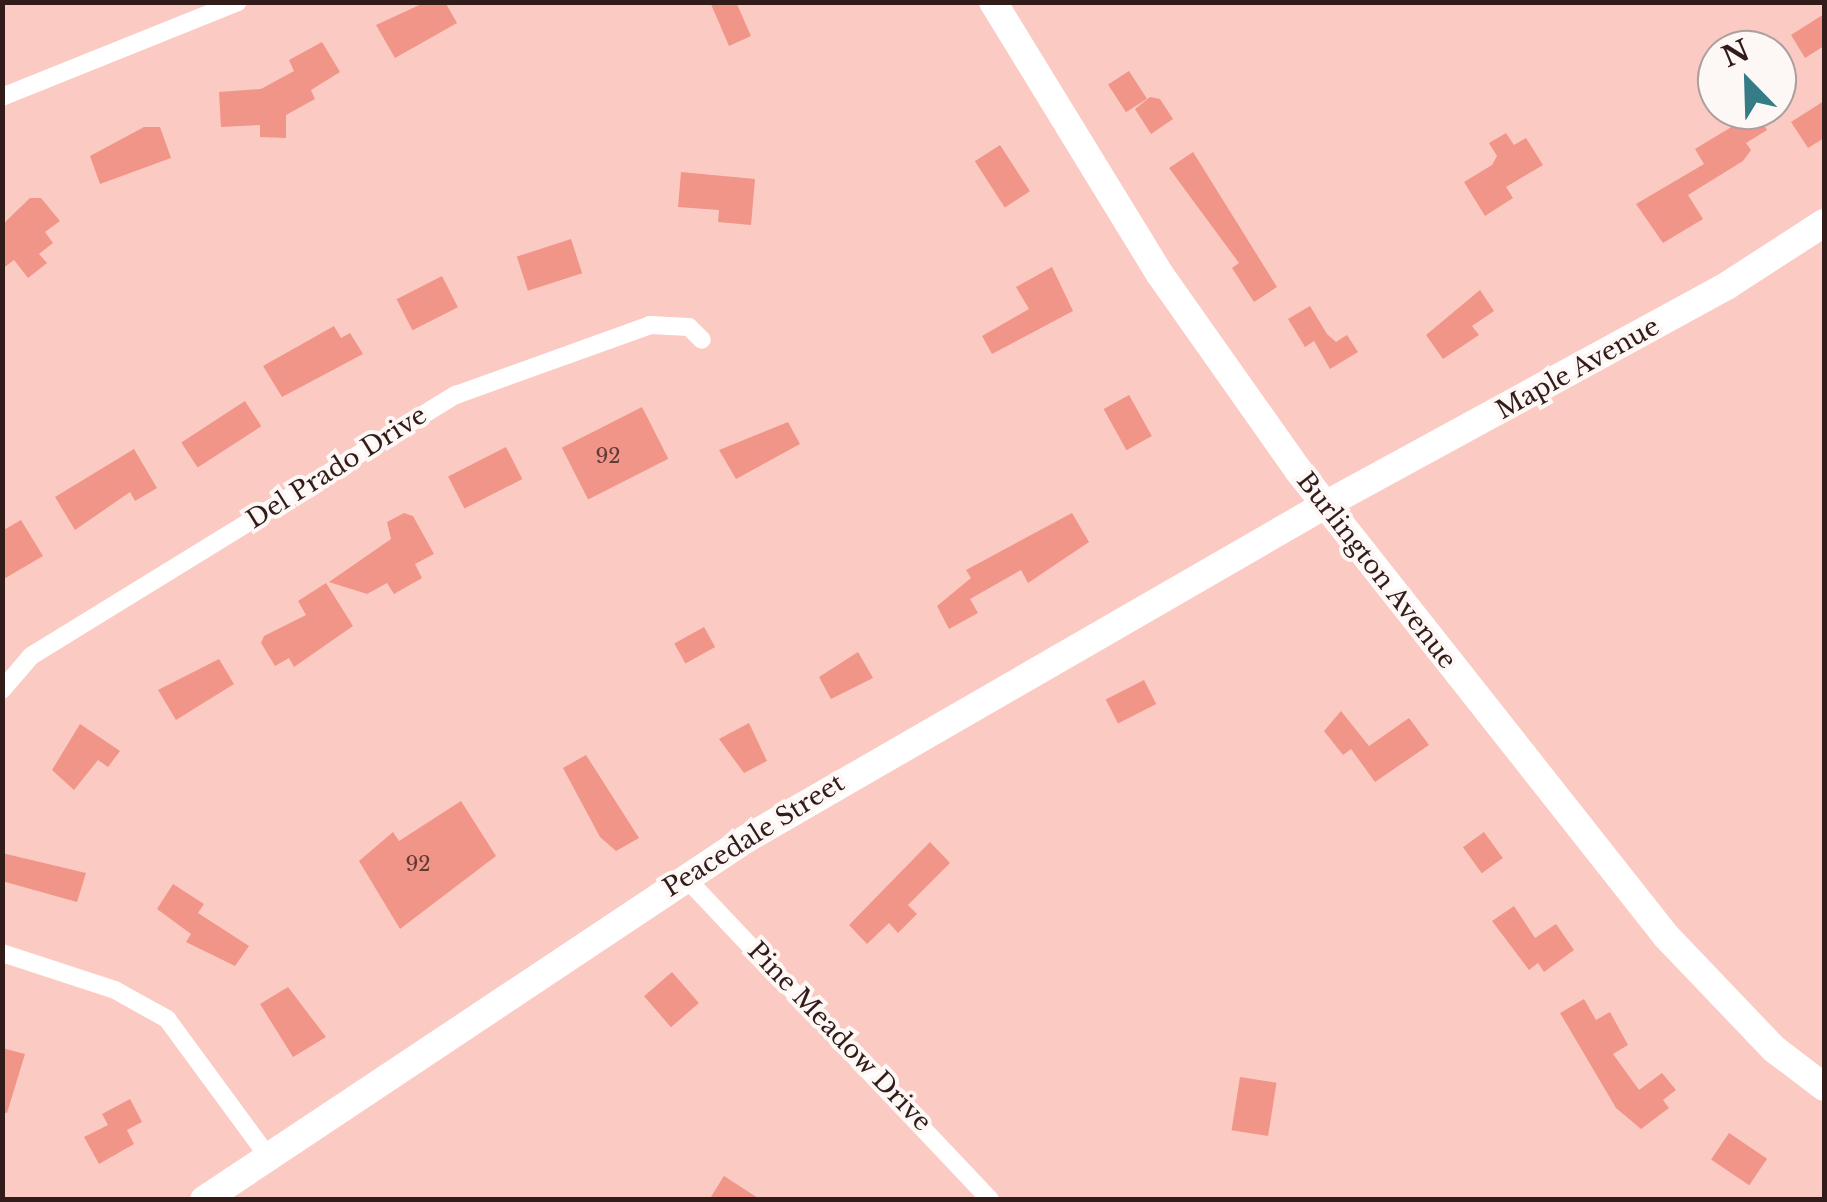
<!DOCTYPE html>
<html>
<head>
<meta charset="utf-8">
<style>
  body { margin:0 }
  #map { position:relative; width:1827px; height:1202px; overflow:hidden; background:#fbcbc3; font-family:"Libre Baskerville",serif }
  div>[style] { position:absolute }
  .building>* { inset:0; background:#f09588; transform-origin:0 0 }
  .minor>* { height:18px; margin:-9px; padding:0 9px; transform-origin:9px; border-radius:9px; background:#fff }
  .secondary>* { height:28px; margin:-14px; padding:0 14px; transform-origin:14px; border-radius:14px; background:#fff }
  span { translate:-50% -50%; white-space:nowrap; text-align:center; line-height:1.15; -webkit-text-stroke:8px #fdf7f6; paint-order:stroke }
  .number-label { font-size:20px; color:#623a35 }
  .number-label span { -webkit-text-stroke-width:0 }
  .street-label { font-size:25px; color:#321c19 }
  .frame { position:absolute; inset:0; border:5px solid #321c19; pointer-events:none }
  .north { position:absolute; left:1697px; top:30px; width:100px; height:100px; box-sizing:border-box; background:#fdf7f6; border:2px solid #ac9f9e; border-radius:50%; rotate:337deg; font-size:28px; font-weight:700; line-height:40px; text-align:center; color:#321c19 }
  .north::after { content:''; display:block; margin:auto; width:35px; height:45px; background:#357c87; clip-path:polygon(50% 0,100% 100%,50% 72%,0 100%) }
</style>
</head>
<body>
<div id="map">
  <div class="building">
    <div style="clip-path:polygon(426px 2px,445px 2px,457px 23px,395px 58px,376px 25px)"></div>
    <div style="clip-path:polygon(710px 2px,736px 2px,751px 36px,729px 46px)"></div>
    <div style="clip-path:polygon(1824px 14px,1824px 46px,1805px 58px,1791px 35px)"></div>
    <div style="clip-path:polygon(322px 42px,340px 72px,311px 90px,315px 99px,286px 115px,286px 138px,260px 137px,260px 125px,221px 127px,219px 92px,261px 89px,294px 71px,289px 60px)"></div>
    <div style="left:1129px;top:71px;width:33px;height:25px;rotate:57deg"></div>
    <div style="clip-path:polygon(1150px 97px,1160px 99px,1173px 119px,1151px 134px,1135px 109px)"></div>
    <div style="clip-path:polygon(1824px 101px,1824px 138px,1808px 148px,1791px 122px)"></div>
    <div style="clip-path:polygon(1742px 110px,1755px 110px,1767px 130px,1746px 143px,1751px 150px,1743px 161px,1688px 195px,1703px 219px,1663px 243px,1636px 204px,1704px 164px,1695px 149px,1733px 126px,1728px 118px)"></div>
    <div style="clip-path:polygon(144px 127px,160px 127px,171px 158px,100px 184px,90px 156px)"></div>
    <div style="clip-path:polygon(1506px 133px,1514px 145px,1526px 138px,1543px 165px,1506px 187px,1513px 198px,1485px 216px,1464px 182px,1492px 165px,1497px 156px,1489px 143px)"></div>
    <div style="left:1000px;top:145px;width:55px;height:30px;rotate:57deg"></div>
    <div style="clip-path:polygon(1193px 152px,1277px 287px,1254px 302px,1232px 268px,1239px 263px,1169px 168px)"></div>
    <div style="clip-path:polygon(681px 172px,755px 179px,751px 225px,718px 222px,719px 210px,678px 207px)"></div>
    <div style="clip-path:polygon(30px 198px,41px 198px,60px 221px,45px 232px,53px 243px,39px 254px,47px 263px,28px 278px,14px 260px,2px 269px,2px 225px)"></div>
    <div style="left:571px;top:239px;width:36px;height:57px;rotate:72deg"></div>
    <div style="clip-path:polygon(1052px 267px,1073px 311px,992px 354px,982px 336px,1029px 309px,1016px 287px)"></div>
    <div style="left:442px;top:276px;width:35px;height:51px;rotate:63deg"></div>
    <div style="clip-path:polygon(1480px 290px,1494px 311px,1472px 326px,1479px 335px,1443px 359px,1426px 335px)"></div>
    <div style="clip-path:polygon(1310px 306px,1327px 334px,1336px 342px,1347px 335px,1358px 352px,1330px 369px,1314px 341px,1305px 347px,1288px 319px)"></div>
    <div style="clip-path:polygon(334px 326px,341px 338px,350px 333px,363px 354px,282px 397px,263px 366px)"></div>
    <div style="left:1129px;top:395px;width:47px;height:29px;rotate:61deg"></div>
    <div style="left:245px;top:401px;width:30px;height:76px;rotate:57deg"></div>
    <div style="left:642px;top:407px;width:58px;height:90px;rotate:63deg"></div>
    <div style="clip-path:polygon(788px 422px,800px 444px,736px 479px,719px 450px)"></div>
    <div style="left:506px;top:447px;width:36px;height:65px;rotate:63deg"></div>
    <div style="clip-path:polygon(134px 449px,157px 488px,135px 501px,130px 492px,75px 530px,55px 497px)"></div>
    <div style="clip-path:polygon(404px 513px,413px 516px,434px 554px,415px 564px,422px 578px,394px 594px,387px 583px,367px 594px,329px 582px,391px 539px,387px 522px)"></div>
    <div style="clip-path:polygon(1072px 513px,1089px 542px,1028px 583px,1021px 570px,970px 599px,978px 613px,949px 629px,937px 606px,971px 578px,966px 570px)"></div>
    <div style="clip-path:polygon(21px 520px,43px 556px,2px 580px,2px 531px)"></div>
    <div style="clip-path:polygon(326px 583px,353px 626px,294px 667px,289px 658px,275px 666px,261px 643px,264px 636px,306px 615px,298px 601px)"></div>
    <div style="left:704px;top:627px;width:23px;height:34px;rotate:61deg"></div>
    <div style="clip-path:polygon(858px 652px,873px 678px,831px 699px,819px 677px)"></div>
    <div style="clip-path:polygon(219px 659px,234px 684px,176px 720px,158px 690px)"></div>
    <div style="left:1144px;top:680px;width:27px;height:43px;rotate:63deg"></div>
    <div style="clip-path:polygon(1341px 711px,1369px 746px,1409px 718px,1429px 745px,1375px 782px,1351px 749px,1343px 755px,1324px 731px)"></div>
    <div style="clip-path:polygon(749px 723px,767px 761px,744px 773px,719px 739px)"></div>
    <div style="clip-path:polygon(80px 724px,120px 751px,108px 767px,98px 760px,74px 790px,52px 770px)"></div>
    <div style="clip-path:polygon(586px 755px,639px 838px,616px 851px,600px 837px,563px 768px)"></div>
    <div style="clip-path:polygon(461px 801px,496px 856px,400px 929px,359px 861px,393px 832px,399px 841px)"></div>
    <div style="left:1484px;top:832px;width:32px;height:26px;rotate:54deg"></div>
    <div style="clip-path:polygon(930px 842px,950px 863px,908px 905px,917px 914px,898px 933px,889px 923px,867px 944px,849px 925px)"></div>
    <div style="clip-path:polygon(2px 853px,86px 873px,77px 902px,2px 881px)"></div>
    <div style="clip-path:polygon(173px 884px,204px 904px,198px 913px,249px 946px,235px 966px,186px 942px,191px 934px,157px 909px)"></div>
    <div style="clip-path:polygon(1514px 906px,1535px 938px,1556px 924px,1574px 950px,1544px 972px,1538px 963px,1529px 970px,1492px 921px)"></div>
    <div style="left:672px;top:972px;width:41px;height:37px;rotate:49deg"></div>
    <div style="clip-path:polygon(288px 987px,326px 1037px,293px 1057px,260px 1004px)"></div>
    <div style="clip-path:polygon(1584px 999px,1596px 1020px,1610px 1012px,1628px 1045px,1613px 1054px,1639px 1090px,1662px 1073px,1676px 1090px,1663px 1100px,1669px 1108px,1641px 1129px,1616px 1108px,1560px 1013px)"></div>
    <div style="clip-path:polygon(2px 1048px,25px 1054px,7px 1113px,2px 1112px)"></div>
    <div style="left:1240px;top:1077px;width:37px;height:54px;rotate:9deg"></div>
    <div style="clip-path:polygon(130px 1099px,142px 1122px,127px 1130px,134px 1144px,99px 1164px,84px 1137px,108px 1125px,102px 1114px)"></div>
    <div style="left:1729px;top:1133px;width:46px;height:32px;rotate:34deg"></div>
    <div style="clip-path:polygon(724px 1176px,761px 1200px,709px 1200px)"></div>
  </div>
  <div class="minor">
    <div style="left:2px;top:97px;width:254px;rotate:-21.9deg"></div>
    <div style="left:2px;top:690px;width:45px;rotate:-49.5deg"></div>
    <div style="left:31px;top:656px;width:499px;rotate:-31.6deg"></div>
    <div style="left:456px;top:395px;width:206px;rotate:-19.8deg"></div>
    <div style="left:650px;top:325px;width:39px;rotate:3deg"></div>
    <div style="left:689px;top:327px;width:18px;rotate:45deg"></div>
    <div style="left:685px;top:877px;width:444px;rotate:46.6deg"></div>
    <div style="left:2px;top:953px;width:119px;rotate:18.1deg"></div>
    <div style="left:115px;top:990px;width:60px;rotate:29.1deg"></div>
    <div style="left:167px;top:1019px;width:174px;rotate:53.7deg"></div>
  </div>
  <div class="secondary">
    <div style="left:993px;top:2px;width:318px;rotate:58.5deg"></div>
    <div style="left:1159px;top:273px;width:241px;rotate:54.8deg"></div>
    <div style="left:1298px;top:470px;width:594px;rotate:51.7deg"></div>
    <div style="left:1666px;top:936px;width:156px;rotate:46.3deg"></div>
    <div style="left:1774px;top:1049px;width:63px;rotate:37.2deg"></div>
    <div style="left:204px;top:1200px;width:651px;rotate:-33.67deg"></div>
    <div style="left:746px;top:839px;width:668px;rotate:-29.98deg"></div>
    <div style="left:1325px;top:505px;width:459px;rotate:-28.6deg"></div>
    <div style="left:1728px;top:285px;width:114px;rotate:-32.9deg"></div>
  </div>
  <div class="number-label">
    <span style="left:608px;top:456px">92</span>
    <span style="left:418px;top:864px">92</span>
  </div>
  <div class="street-label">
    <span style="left:1578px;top:369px;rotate:-29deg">Maple Avenue</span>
    <span style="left:337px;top:468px;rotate:-32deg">Del Prado Drive</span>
    <span style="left:1376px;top:571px;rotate:52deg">Burlington Avenue</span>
    <span style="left:754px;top:836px;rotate:-32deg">Peacedale Street</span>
    <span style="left:839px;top:1037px;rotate:46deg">Pine Meadow Drive</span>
  </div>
  <div class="frame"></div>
  <div class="north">N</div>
</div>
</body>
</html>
